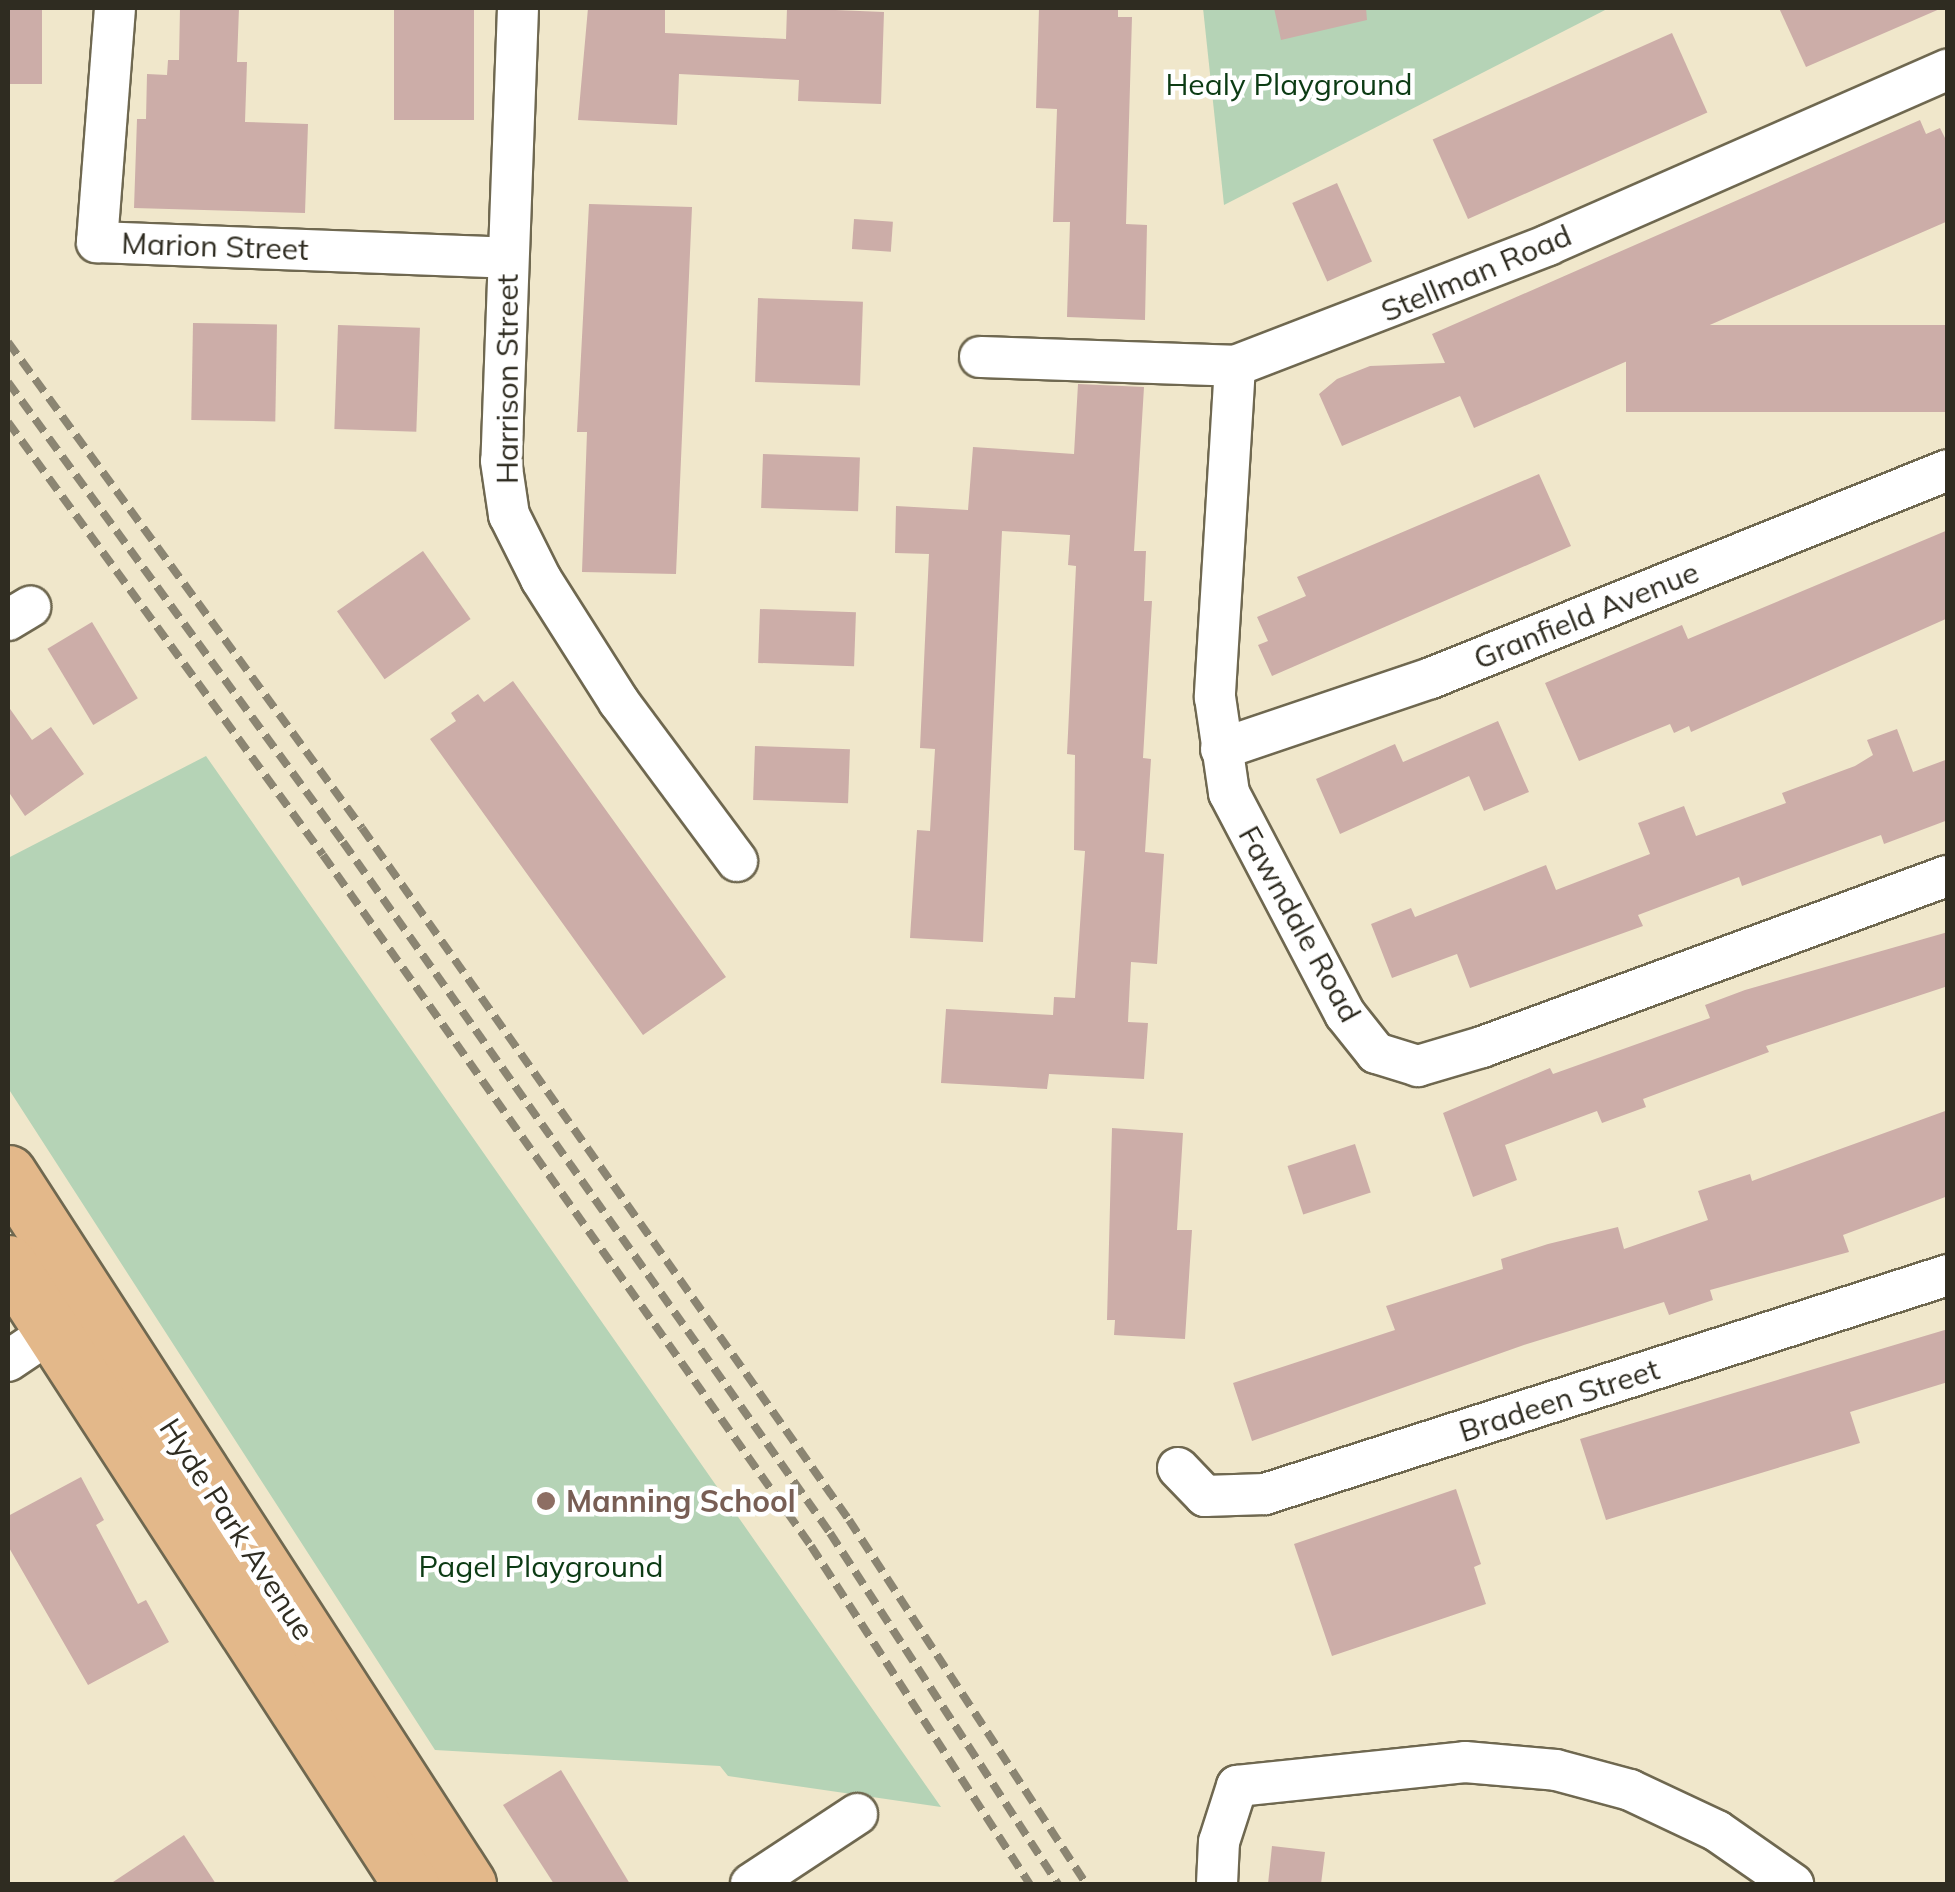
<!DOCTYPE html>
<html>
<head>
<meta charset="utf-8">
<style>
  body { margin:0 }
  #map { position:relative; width:1955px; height:1892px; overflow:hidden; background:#f0e7cb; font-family:Mulish,sans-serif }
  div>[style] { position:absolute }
  .green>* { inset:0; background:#b5d3b6 }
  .building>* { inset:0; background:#ccada8; transform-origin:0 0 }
  .roads { filter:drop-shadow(2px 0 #6f6850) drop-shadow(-2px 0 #6f6850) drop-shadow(0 2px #6f6850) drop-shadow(0 -2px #6f6850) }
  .street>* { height:40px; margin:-20px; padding:0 20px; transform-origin:20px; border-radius:20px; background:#fff }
  .primary>* { height:55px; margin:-27.5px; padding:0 27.5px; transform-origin:27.5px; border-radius:27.5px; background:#e3b88a }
  .rail>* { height:8px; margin-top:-4px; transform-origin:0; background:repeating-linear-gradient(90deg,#8b8572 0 15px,transparent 0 23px) }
  .dots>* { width:28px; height:28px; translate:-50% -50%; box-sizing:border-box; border:5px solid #fff; border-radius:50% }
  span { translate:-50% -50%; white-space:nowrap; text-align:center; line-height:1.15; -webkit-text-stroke:9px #fff; paint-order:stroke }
  .park-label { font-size:30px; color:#0c3b14 }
  .street-label { font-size:30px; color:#2f2c21 }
  .education-label { font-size:30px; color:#785e54; font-weight:700 }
  .left { translate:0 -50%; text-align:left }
  .frame { position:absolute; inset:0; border:10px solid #2f2c21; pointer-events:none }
</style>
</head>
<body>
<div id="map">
  <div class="green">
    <div style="clip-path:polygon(1203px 8px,1609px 8px,1224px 205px)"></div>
    <div style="clip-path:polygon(206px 756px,941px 1807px,728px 1776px,720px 1766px,435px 1750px,8px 1088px,8px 858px)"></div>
  </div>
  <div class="building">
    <div style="left:8px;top:8px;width:34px;height:76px"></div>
    <div style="clip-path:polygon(180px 8px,239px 8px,237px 62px,247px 62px,245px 122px,308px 124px,305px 213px,134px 208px,137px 119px,146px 119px,147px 74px,167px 75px,168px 60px,179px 60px)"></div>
    <div style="left:394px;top:8px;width:80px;height:112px"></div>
    <div style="clip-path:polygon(588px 8px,665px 8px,665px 33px,786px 39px,787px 8px,884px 12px,881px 104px,798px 101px,799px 80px,679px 74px,677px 125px,578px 120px)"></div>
    <div style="clip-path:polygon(1039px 8px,1118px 8px,1118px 17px,1132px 17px,1126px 224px,1147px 225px,1145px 320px,1067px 317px,1070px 222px,1053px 222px,1057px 109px,1036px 108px)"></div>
    <div style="clip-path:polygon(1274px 8px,1366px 8px,1367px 20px,1281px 40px)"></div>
    <div style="clip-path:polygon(1779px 8px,1942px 8px,1806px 67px)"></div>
    <div style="left:1672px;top:33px;width:87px;height:262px;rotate:66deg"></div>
    <div style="clip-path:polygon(1920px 120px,1926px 134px,1940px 128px,1948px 144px,1948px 221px,1474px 428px,1460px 396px,1342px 446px,1319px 394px,1337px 379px,1370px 366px,1445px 363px,1432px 334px)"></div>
    <div style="left:1337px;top:183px;width:86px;height:49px;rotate:66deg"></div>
    <div style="clip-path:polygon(589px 204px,692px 207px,676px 574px,582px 572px,587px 432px,577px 432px)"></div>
    <div style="left:854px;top:219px;width:39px;height:30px;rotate:4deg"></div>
    <div style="left:758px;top:298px;width:105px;height:84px;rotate:2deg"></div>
    <div style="left:193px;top:323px;width:84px;height:97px;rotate:1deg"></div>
    <div style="left:338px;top:325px;width:82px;height:104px;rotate:2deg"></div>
    <div style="left:1948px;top:325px;width:87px;height:322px;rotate:90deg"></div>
    <div style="clip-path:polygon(1078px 384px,1144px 387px,1134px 551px,1146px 551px,1144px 601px,1152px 601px,1143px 758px,1151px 759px,1145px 852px,1164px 854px,1157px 964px,1131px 962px,1128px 1022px,1148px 1023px,1144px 1079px,1049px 1074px,1047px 1089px,941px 1083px,946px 1009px,1053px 1015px,1054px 997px,1075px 998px,1085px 851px,1074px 850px,1075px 755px,1067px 754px,1076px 566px,1068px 565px,1070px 535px,1002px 531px,983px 942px,910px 938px,917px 830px,930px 831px,935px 749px,920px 748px,929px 554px,895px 553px,896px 506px,968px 510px,973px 447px,1074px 454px)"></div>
    <div style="left:763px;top:454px;width:97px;height:54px;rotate:2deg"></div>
    <div style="clip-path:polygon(1539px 474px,1571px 546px,1272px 676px,1258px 645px,1268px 641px,1257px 617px,1306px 596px,1297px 577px)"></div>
    <div style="clip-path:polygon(1948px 530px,1948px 618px,1691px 732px,1689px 726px,1674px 733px,1670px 724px,1579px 761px,1545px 683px,1682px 625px,1688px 639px)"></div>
    <div style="left:423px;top:551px;width:83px;height:105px;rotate:55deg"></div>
    <div style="left:760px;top:609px;width:96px;height:54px;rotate:2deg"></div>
    <div style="left:92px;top:622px;width:89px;height:52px;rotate:59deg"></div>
    <div style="clip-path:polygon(513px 681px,726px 977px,643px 1035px,430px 739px,456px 721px,451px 713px,478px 694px,484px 702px)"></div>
    <div style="clip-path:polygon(8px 706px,32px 740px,51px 727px,84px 774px,25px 816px,8px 791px)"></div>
    <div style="clip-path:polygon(1498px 721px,1529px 792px,1484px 811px,1469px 776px,1340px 834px,1316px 779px,1395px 744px,1403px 762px)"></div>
    <div style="clip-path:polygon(1897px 729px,1913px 772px,1948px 759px,1948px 820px,1884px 844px,1881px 835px,1742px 886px,1739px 877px,1638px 915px,1643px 926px,1470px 988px,1457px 954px,1392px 978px,1371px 924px,1411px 908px,1415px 917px,1546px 865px,1556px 890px,1650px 854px,1638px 823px,1684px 806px,1696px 836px,1786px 803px,1782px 793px,1855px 766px,1873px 755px,1867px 740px)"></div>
    <div style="left:755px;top:746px;width:95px;height:54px;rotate:2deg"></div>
    <div style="clip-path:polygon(1948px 932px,1948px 986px,1766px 1046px,1769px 1052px,1643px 1099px,1646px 1107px,1602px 1123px,1597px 1111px,1505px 1145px,1517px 1180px,1473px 1197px,1443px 1113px,1550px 1068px,1553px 1074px,1710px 1018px,1705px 1005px,1745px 990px)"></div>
    <div style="clip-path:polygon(1948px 1110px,1948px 1196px,1843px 1235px,1849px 1252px,1710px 1290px,1713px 1300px,1669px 1315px,1664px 1302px,1527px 1344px,1252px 1441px,1233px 1383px,1395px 1330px,1386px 1306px,1503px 1269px,1501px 1259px,1548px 1244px,1618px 1227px,1624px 1249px,1708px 1220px,1698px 1191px,1750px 1174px,1752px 1181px)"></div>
    <div style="clip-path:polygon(1112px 1128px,1183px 1133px,1177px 1230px,1192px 1230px,1185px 1339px,1114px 1335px,1115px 1320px,1107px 1320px)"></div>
    <div style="left:1355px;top:1144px;width:51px;height:71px;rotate:72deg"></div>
    <div style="clip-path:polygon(1948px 1329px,1948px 1382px,1850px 1412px,1860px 1443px,1606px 1520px,1580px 1439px)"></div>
    <div style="clip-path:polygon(81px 1477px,104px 1520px,96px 1525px,138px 1604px,146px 1600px,169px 1642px,88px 1685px,8px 1546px,8px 1516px)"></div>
    <div style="clip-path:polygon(1456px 1489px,1481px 1564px,1474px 1567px,1486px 1604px,1332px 1656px,1294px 1544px)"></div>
    <div style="clip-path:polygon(561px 1770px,604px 1841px,630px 1884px,554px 1884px,503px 1805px)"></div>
    <div style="clip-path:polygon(184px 1835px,216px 1884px,110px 1884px)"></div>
    <div style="clip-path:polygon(1272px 1846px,1325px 1852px,1321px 1884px,1268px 1884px)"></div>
  </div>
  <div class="roads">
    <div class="street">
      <div style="left:115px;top:8px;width:235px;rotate:94.4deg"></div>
      <div style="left:97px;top:242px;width:411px;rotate:2.2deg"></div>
      <div style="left:518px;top:8px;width:453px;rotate:92.1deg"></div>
      <div style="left:501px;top:461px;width:55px;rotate:81.6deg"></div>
      <div style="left:509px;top:515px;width:72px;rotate:63.4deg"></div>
      <div style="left:541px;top:579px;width:146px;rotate:57.6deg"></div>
      <div style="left:619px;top:702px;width:198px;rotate:53.4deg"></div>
      <div style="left:980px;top:357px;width:255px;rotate:2deg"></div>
      <div style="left:1235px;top:366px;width:336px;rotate:-21.1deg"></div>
      <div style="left:1548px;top:245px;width:437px;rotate:-23.7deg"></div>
      <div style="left:1235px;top:366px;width:332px;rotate:93.5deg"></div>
      <div style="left:1215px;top:697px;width:97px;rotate:81.7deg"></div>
      <div style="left:1229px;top:793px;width:250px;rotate:62.3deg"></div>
      <div style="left:1345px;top:1014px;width:50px;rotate:51.5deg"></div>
      <div style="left:1376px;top:1053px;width:44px;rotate:17.2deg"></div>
      <div style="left:1418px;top:1066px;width:67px;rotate:-16.5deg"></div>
      <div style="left:1482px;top:1047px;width:496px;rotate:-20.2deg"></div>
      <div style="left:8px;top:620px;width:26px;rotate:-31deg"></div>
      <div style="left:1221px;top:749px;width:222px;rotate:-18.7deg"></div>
      <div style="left:1431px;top:678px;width:557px;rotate:-21.92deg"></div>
      <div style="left:8px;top:1361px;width:52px;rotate:-34deg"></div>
      <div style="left:1178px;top:1468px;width:39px;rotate:46deg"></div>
      <div style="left:1205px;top:1496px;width:60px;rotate:-1.9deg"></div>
      <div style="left:1265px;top:1494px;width:717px;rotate:-17.78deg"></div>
      <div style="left:751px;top:1884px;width:127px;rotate:-33.4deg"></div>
      <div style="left:1217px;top:1884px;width:42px;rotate:-87.3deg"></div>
      <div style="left:1219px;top:1842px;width:59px;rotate:-72.2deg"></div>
      <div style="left:1237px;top:1786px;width:229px;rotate:-6deg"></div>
      <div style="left:1465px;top:1762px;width:91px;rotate:5deg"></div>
      <div style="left:1556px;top:1770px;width:77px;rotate:15.1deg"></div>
      <div style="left:1630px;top:1790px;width:96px;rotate:25.2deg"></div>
      <div style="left:1717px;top:1831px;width:93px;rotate:34.9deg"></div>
    </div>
    <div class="primary">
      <div style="left:8px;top:1173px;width:847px;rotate:57.1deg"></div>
      <div style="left:8px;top:1263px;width:740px;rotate:57.02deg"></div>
    </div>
  </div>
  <div class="rail">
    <div style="left:8px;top:342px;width:601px;rotate:53.93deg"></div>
    <div style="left:362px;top:828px;width:846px;rotate:54.86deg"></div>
    <div style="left:849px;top:1520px;width:434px;rotate:56.9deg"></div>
    <div style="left:8px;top:382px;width:569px;rotate:53.94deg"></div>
    <div style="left:343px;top:842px;width:845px;rotate:54.82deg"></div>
    <div style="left:830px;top:1533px;width:419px;rotate:57deg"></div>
    <div style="left:8px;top:422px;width:535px;rotate:53.96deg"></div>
    <div style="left:323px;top:855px;width:846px;rotate:54.77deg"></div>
    <div style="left:811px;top:1546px;width:403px;rotate:57.1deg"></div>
  </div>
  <div class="dots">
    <div style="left:546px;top:1501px;background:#8d6e63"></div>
  </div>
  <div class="park-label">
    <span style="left:1289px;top:84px">Healy Playground</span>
    <span style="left:541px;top:1566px">Pagel Playground</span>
  </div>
  <div class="street-label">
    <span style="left:215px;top:246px;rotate:2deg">Marion Street</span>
    <span style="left:1476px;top:273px;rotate:-23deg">Stellman Road</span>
    <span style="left:507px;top:379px;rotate:-90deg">Harrison Street</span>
    <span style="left:1586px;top:615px;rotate:-22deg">Granfield Avenue</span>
    <span style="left:1300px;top:924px;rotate:61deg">Fawndale Road</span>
    <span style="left:1559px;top:1400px;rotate:-18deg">Bradeen Street</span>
    <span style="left:237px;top:1529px;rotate:57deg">Hyde Park Avenue</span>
  </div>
  <div class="education-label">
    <span class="left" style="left:566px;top:1501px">Manning School</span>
  </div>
  <div class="frame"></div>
</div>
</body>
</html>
